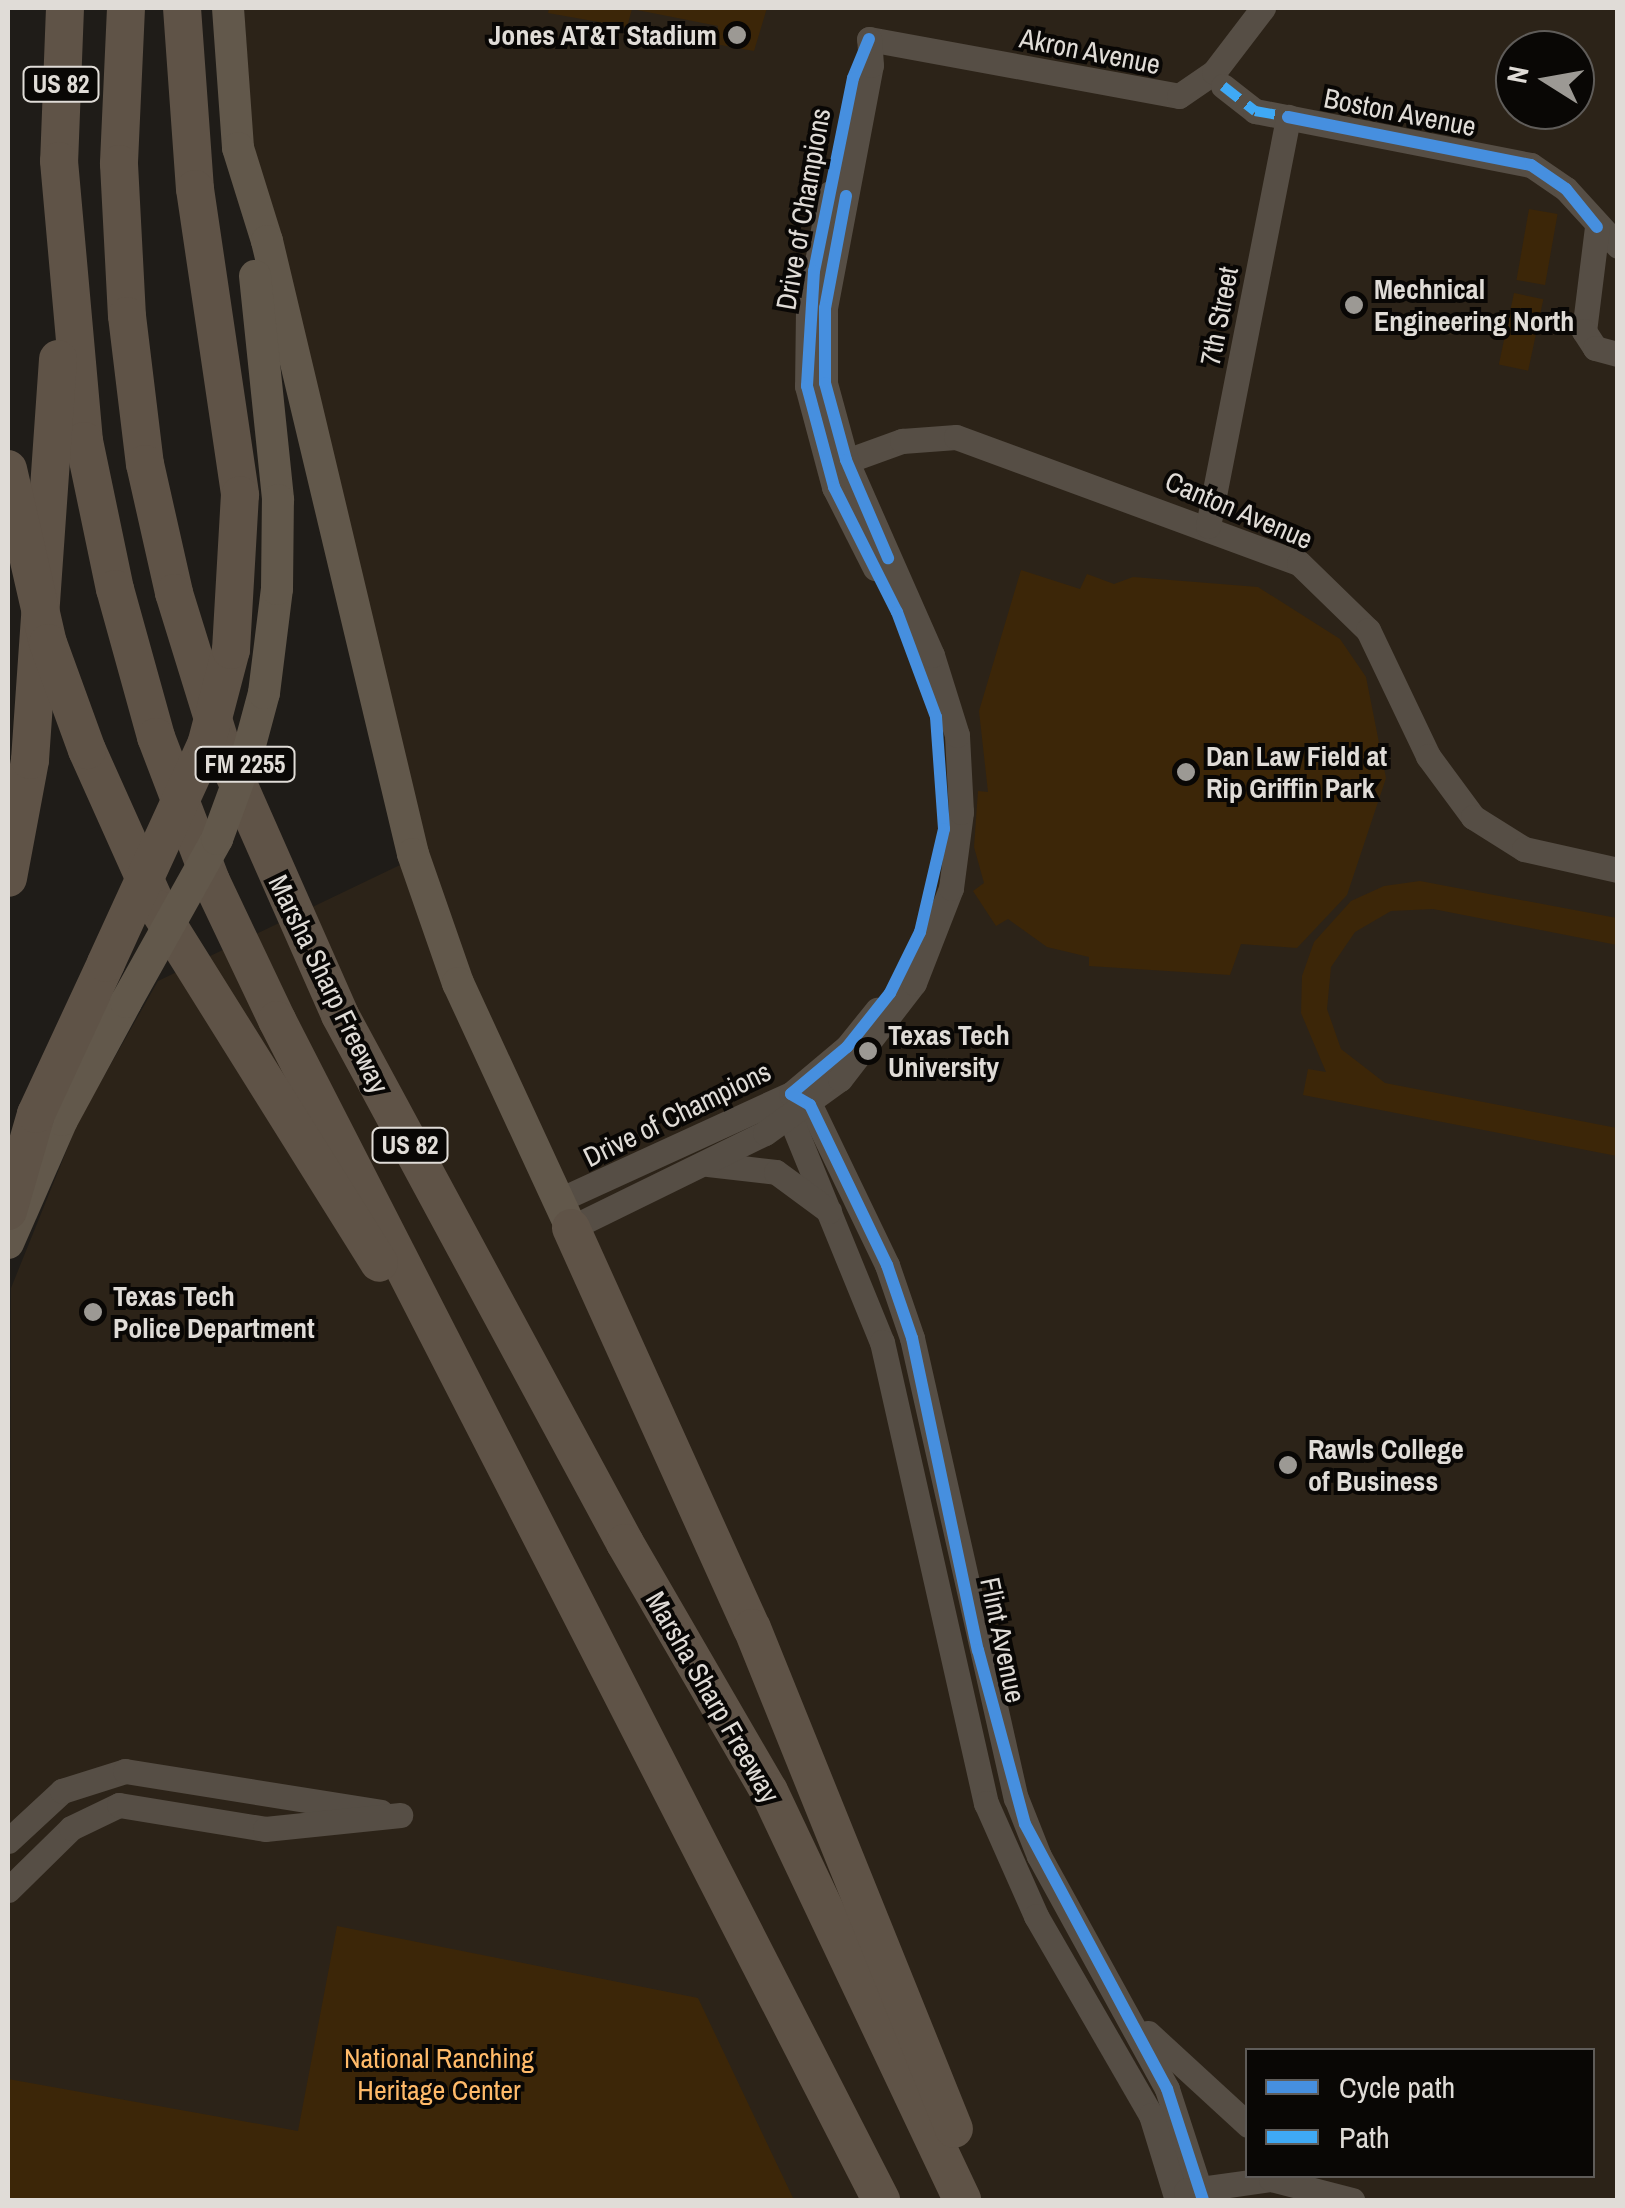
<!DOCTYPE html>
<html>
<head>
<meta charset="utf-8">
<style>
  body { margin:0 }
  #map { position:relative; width:1625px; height:2208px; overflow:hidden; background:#1f1c18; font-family:"Archivo Narrow",sans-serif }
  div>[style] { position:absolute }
  .built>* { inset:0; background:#2c2318 }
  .green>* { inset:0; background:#3c2608; transform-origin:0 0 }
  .minor>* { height:25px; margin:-12.5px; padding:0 12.5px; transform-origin:12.5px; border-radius:12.5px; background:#564e45 }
  .major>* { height:32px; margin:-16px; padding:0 16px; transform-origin:16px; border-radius:16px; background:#62584b }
  .highway>* { height:38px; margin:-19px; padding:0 19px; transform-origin:19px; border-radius:19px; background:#5f5347 }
  .major-bridge>* { height:32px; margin:-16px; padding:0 16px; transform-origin:16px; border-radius:16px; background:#62584b }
  .highway-bridge>* { height:38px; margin:-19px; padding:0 19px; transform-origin:19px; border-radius:19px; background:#5f5347 }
  .quiet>* { height:10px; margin-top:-5px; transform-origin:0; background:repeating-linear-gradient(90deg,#3fa9f5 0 20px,transparent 0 30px) }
  .cycleway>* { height:12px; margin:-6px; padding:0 6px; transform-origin:6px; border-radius:6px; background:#468fdf }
  .dots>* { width:28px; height:28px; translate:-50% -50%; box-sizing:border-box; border:5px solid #090705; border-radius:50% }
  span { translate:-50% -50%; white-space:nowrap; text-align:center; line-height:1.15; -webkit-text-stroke:8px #090705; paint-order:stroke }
  .shield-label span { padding:2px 8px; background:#090705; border:2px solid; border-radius:8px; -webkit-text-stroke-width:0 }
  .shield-label { font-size:25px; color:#e0dcd7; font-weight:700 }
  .poi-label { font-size:28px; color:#e0dcd7; font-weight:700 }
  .right { translate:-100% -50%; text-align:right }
  .left { translate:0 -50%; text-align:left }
  .street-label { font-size:28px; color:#e0dcd7 }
  .park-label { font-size:28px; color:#ffba69 }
  .frame { position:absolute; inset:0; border:10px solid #e0dcd7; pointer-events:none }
  .legend { position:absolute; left:1245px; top:2048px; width:350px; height:130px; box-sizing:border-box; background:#090705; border:2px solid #5f5c59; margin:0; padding:12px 18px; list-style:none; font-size:30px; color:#e0dcd7 }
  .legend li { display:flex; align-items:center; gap:20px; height:50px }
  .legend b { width:50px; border:2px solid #5f5c59 }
  .north { position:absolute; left:1495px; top:30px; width:100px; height:100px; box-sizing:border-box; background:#090705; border:2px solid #5f5c59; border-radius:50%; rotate:281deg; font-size:28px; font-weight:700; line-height:40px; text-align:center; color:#e0dcd7 }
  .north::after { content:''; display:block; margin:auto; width:35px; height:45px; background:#9c9994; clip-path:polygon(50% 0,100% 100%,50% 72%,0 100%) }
</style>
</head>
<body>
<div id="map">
  <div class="built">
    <div style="clip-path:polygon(evenodd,244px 8px,1617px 8px,1617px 2200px,8px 2200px,11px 1288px,78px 1122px,158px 981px,425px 853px,254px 162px,244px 8px,1515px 50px,1575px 50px,1575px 110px,1515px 110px,1515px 50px,244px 8px,1248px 2050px,1592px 2050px,1592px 2176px,1248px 2176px,1248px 2050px)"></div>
  </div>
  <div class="green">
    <div style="clip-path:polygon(549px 8px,767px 8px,754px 51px,715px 44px,718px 26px,632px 9px,627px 27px,548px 13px)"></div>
    <div style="left:1529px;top:209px;width:29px;height:72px;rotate:10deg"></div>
    <div style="left:1514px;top:293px;width:30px;height:73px;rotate:12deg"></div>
    <div style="clip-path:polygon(1021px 570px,1080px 589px,1087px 574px,1114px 584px,1133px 577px,1258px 587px,1340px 639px,1366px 677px,1386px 778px,1347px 895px,1297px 948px,1241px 944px,1230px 975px,1089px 966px,1089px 957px,1047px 947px,1008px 919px,996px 926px,973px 891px,984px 883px,974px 847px,978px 791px,988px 792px,979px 711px)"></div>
    <div style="clip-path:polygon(1420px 881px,1617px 918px,1617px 945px,1433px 909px,1391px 911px,1355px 932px,1331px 967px,1327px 1009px,1341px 1049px,1385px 1083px,1617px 1128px,1617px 1156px,1303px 1095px,1308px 1069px,1326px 1072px,1301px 1013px,1302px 976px,1314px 942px,1351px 901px,1384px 886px)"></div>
    <div style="clip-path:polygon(337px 1926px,698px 1998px,794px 2200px,8px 2200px,8px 2079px,298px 2131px)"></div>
  </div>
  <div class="minor">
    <div style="left:869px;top:39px;width:315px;rotate:10.4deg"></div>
    <div style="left:1179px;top:96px;width:42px;rotate:-34.4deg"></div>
    <div style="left:1214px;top:72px;width:81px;rotate:-52.6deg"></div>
    <div style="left:1223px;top:86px;width:41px;rotate:38deg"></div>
    <div style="left:1255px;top:111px;width:281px;rotate:11.1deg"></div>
    <div style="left:1531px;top:165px;width:42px;rotate:34.4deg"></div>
    <div style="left:1566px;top:189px;width:77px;rotate:47.6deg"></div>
    <div style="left:830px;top:193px;width:118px;rotate:100.7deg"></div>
    <div style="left:808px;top:309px;width:77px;rotate:90.7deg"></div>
    <div style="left:807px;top:386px;width:105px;rotate:75deg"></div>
    <div style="left:834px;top:487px;width:91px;rotate:63.2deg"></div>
    <div style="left:1597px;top:227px;width:105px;rotate:97.1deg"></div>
    <div style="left:1584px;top:331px;width:20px;rotate:57deg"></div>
    <div style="left:1595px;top:348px;width:24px;rotate:15deg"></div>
    <div style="left:830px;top:467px;width:77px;rotate:-19.9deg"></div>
    <div style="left:902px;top:441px;width:54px;rotate:-4.2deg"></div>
    <div style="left:956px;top:437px;width:365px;rotate:20.2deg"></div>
    <div style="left:1299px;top:563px;width:96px;rotate:44.2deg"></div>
    <div style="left:1368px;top:630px;width:140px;rotate:64.5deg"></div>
    <div style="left:1428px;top:756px;width:76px;rotate:53.6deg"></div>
    <div style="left:1473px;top:817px;width:60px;rotate:32.1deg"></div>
    <div style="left:1524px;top:849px;width:96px;rotate:12.6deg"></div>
    <div style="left:1208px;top:526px;width:417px;rotate:-78.9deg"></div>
    <div style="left:799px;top:1099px;width:13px;rotate:29deg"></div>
    <div style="left:810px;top:1105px;width:178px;rotate:64.3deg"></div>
    <div style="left:887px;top:1265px;width:77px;rotate:71.1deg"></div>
    <div style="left:912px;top:1338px;width:472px;rotate:77.3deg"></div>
    <div style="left:1016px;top:1798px;width:62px;rotate:68.4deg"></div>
    <div style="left:1039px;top:1856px;width:266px;rotate:61.2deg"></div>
    <div style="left:1167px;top:2089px;width:117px;rotate:72deg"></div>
    <div style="left:791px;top:1104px;width:13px;rotate:94deg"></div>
    <div style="left:790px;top:1117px;width:243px;rotate:67.8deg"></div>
    <div style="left:882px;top:1342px;width:473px;rotate:77.3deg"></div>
    <div style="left:986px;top:1803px;width:124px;rotate:66.1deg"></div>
    <div style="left:1036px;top:1916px;width:230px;rotate:60deg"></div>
    <div style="left:1151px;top:2115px;width:89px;rotate:73deg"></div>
    <div style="left:708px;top:1164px;width:68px;rotate:6.7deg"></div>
    <div style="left:776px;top:1172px;width:66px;rotate:36.3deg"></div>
    <div style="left:557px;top:1201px;width:257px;rotate:-24.6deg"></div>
    <div style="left:791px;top:1094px;width:73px;rotate:-40deg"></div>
    <div style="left:847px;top:1047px;width:48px;rotate:-51deg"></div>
    <div style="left:571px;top:1228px;width:216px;rotate:-26.1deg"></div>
    <div style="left:765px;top:1133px;width:92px;rotate:-35.8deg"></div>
    <div style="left:840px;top:1079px;width:121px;rotate:-52.4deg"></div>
    <div style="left:914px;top:983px;width:102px;rotate:-68.7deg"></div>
    <div style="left:951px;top:888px;width:77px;rotate:-82.5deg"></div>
    <div style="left:961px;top:812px;width:77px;rotate:-93deg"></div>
    <div style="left:957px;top:735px;width:84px;rotate:-107.4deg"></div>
    <div style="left:932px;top:655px;width:213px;rotate:-113.8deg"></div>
    <div style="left:846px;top:460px;width:80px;rotate:-105.3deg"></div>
    <div style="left:825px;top:383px;width:75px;rotate:-90deg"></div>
    <div style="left:825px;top:308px;width:247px;rotate:-79.3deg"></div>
    <div style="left:871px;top:65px;width:26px;rotate:-94deg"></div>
    <div style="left:8px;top:1841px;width:74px;rotate:-42.8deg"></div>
    <div style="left:62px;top:1791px;width:66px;rotate:-17.6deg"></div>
    <div style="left:125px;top:1771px;width:259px;rotate:9.1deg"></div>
    <div style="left:8px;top:1890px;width:88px;rotate:-44.5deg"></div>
    <div style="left:71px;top:1828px;width:53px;rotate:-25.6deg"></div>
    <div style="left:119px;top:1805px;width:148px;rotate:9.3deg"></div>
    <div style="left:265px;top:1829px;width:136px;rotate:-5.9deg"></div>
    <div style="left:1148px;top:2033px;width:136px;rotate:42.6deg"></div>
    <div style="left:1186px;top:2191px;width:86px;rotate:-8deg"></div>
    <div style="left:1271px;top:2179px;width:84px;rotate:14.5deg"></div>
  </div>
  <div class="major">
    <div style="left:228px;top:8px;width:140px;rotate:85.9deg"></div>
    <div style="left:238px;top:148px;width:97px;rotate:72.7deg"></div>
    <div style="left:267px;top:241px;width:630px;rotate:76.6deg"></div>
    <div style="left:413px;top:854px;width:137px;rotate:70.8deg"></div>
    <div style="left:458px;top:983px;width:270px;rotate:65.2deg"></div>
    <div style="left:255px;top:276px;width:225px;rotate:84.1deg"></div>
    <div style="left:8px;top:1243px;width:134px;rotate:-66.3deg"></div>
    <div style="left:62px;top:1120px;width:134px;rotate:-61.5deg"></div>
  </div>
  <div class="highway">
    <div style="left:65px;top:8px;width:153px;rotate:92.2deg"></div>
    <div style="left:59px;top:161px;width:281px;rotate:84.9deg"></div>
    <div style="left:84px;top:441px;width:151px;rotate:78.2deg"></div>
    <div style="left:115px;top:589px;width:154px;rotate:74.5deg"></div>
    <div style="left:156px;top:737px;width:154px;rotate:69.1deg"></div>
    <div style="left:211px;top:881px;width:154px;rotate:64.6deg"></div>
    <div style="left:277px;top:1020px;width:1326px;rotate:62.89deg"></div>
    <div style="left:126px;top:8px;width:156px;rotate:92.6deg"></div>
    <div style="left:119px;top:164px;width:152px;rotate:87deg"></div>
    <div style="left:127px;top:316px;width:149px;rotate:83.1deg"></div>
    <div style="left:145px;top:464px;width:132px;rotate:77.3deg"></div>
    <div style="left:174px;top:593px;width:159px;rotate:72.8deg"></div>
    <div style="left:221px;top:745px;width:295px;rotate:66.2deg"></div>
    <div style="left:340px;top:1015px;width:600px;rotate:61.64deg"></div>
    <div style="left:625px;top:1543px;width:287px;rotate:59.9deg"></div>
    <div style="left:769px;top:1791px;width:452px;rotate:64.7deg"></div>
    <div style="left:182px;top:8px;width:181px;rotate:85.9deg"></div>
    <div style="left:195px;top:189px;width:309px;rotate:81.6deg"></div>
    <div style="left:87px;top:750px;width:174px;rotate:65.9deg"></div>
    <div style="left:158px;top:909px;width:417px;rotate:58deg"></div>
    <div style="left:8px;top:878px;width:120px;rotate:-79.4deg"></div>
    <div style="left:30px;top:760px;width:402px;rotate:-86deg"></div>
    <div style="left:8px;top:1211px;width:101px;rotate:-73.9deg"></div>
    <div style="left:36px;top:1114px;width:166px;rotate:-65.1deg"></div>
    <div style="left:571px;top:1228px;width:439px;rotate:65.7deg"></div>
    <div style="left:752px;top:1628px;width:540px;rotate:68.04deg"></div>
  </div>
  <div class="major-bridge">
    <div style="left:126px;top:1002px;width:187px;rotate:-60.8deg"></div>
    <div style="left:217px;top:839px;width:84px;rotate:-69.8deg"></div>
    <div style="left:246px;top:760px;width:69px;rotate:-75deg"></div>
    <div style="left:264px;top:693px;width:105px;rotate:-82.9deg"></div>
    <div style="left:277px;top:589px;width:89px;rotate:-89.4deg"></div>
  </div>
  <div class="highway-bridge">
    <div style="left:8px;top:469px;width:179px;rotate:77.1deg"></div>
    <div style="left:48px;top:643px;width:114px;rotate:70deg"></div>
    <div style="left:106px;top:963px;width:240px;rotate:-65.4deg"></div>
    <div style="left:206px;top:745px;width:98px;rotate:-75.3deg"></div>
    <div style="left:231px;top:650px;width:155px;rotate:-86.7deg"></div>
  </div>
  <div class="quiet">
    <div style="left:1223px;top:86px;width:41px;rotate:38deg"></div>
    <div style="left:1255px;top:111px;width:34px;rotate:10deg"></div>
  </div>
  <div class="cycleway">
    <div style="left:869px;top:39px;width:42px;rotate:112.3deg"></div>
    <div style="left:853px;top:78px;width:197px;rotate:101.4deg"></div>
    <div style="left:814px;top:271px;width:115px;rotate:93.5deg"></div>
    <div style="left:807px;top:386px;width:105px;rotate:75deg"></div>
    <div style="left:834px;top:487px;width:140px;rotate:63.3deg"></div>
    <div style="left:897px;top:612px;width:112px;rotate:69.6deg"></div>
    <div style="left:936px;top:717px;width:112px;rotate:85.9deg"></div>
    <div style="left:944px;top:829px;width:106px;rotate:103.1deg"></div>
    <div style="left:920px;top:932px;width:68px;rotate:116.2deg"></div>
    <div style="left:890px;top:993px;width:69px;rotate:128.5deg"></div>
    <div style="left:847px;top:1047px;width:73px;rotate:140deg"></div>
    <div style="left:791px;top:1094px;width:22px;rotate:30deg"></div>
    <div style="left:810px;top:1105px;width:178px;rotate:64.3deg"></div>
    <div style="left:887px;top:1265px;width:77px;rotate:71.1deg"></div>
    <div style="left:912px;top:1338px;width:319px;rotate:78.1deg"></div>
    <div style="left:978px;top:1650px;width:180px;rotate:74.9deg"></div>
    <div style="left:1025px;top:1824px;width:301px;rotate:61.8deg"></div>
    <div style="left:1167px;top:2089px;width:117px;rotate:72deg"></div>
    <div style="left:1288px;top:117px;width:248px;rotate:11.2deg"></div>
    <div style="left:1531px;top:165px;width:42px;rotate:34.4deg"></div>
    <div style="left:1566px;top:189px;width:49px;rotate:50.8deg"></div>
    <div style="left:846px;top:196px;width:114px;rotate:100.6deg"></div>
    <div style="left:825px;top:308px;width:75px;rotate:90deg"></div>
    <div style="left:825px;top:383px;width:80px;rotate:74.7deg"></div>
    <div style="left:846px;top:460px;width:107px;rotate:66.8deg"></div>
  </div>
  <div class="dots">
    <div style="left:737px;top:35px;background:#9c9994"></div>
    <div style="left:1354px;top:305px;background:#9c9994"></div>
    <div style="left:1186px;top:772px;background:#9c9994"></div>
    <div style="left:868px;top:1051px;background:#9c9994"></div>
    <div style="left:93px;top:1312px;background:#9c9994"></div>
    <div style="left:1288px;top:1465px;background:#9c9994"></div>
  </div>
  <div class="shield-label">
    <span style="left:61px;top:84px">US 82</span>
    <span style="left:245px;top:764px">FM 2255</span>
    <span style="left:410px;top:1145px">US 82</span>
  </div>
  <div class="poi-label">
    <span class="right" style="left:717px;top:35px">Jones AT&amp;T Stadium</span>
    <span class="left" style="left:1374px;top:305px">Mechnical<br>Engineering North</span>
    <span class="left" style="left:1206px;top:772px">Dan Law Field at<br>Rip Griffin Park</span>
    <span class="left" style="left:888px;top:1051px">Texas Tech<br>University</span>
    <span class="left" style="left:113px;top:1312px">Texas Tech<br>Police Department</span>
    <span class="left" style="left:1308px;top:1465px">Rawls College<br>of Business</span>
  </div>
  <div class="street-label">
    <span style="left:1090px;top:51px;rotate:11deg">Akron Avenue</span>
    <span style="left:1400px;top:112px;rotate:11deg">Boston Avenue</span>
    <span style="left:803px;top:209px;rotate:-80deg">Drive of Champions</span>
    <span style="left:1219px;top:316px;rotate:-79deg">7th Street</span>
    <span style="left:1239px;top:510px;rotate:23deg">Canton Avenue</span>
    <span style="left:329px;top:984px;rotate:64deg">Marsha Sharp Freeway</span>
    <span style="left:677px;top:1114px;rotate:-26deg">Drive of Champions</span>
    <span style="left:1003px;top:1640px;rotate:78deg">Flint Avenue</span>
    <span style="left:713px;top:1697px;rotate:60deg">Marsha Sharp Freeway</span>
  </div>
  <div class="park-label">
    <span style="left:439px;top:2074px">National Ranching<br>Heritage Center</span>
  </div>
  <div class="frame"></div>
  <ul class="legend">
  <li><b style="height:12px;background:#468fdf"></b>Cycle path</li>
  <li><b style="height:12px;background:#3fa9f5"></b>Path</li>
  </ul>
  <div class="north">N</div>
</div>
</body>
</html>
